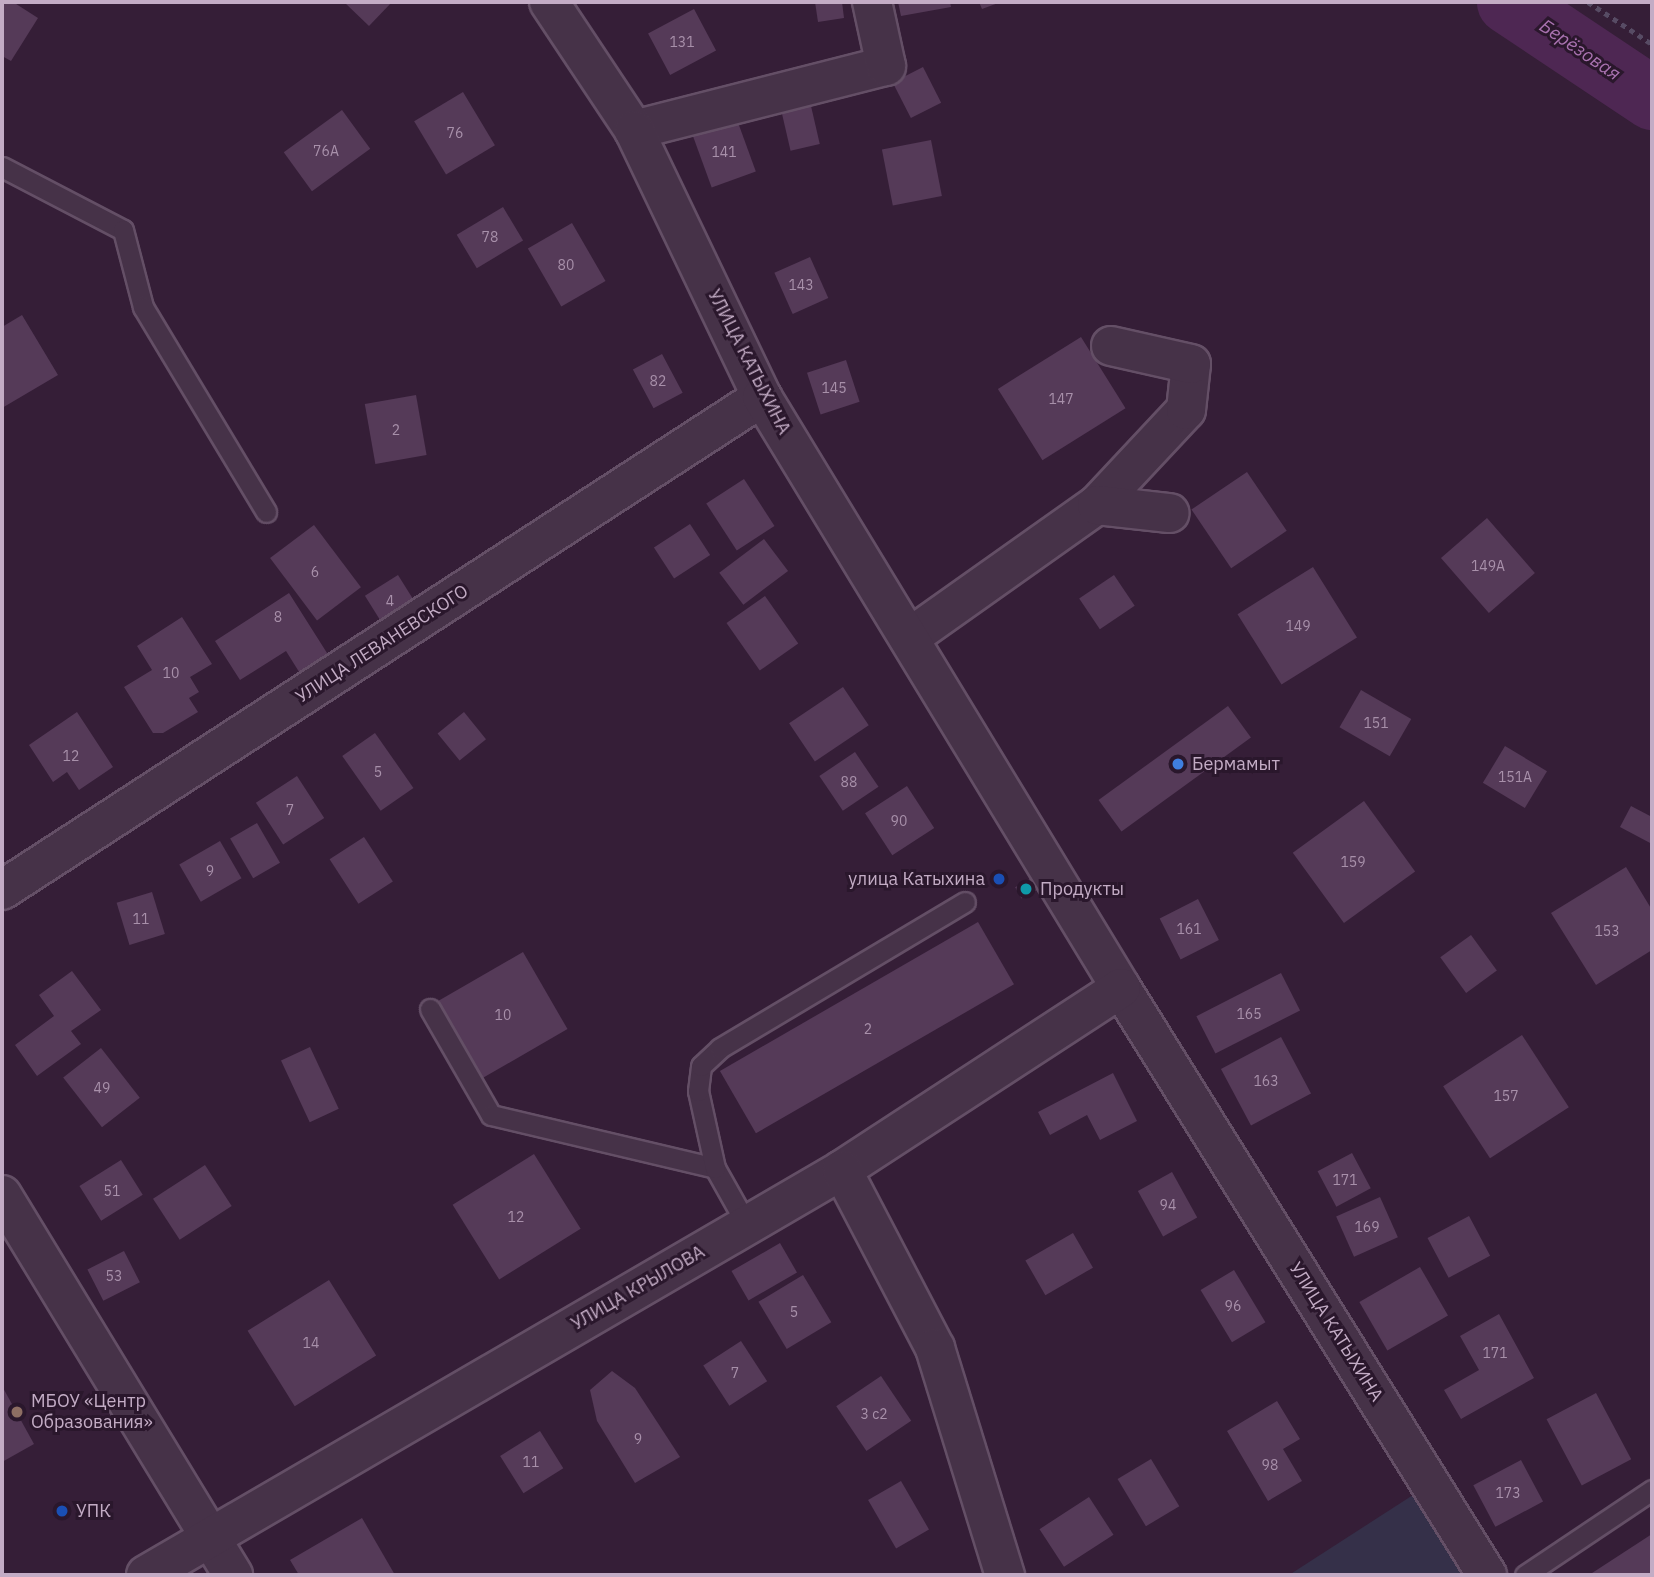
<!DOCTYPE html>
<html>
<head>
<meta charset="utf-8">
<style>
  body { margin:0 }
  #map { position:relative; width:1654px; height:1577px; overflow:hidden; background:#351e37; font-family:"IBM Plex Sans",sans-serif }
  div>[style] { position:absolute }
  .green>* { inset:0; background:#353049 }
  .river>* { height:63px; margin:-31.5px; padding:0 31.5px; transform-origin:31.5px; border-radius:31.5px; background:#4e2753 }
  .building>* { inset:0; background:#553a58; transform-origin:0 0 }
  .path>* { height:4.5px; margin-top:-2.25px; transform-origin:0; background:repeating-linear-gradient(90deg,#574b64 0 5px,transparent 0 10px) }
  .roads { filter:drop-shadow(2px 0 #644f66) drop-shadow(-2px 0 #644f66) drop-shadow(0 2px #644f66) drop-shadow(0 -2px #644f66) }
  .service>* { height:19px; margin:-9.5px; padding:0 9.5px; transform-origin:9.5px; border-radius:9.5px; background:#463248 }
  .minor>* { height:38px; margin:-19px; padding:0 19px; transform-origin:19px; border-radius:19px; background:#463248 }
  .tertiary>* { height:38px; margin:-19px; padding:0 19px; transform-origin:19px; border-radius:19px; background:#463248 }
  .dots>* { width:19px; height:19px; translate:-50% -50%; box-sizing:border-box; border:4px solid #2a172c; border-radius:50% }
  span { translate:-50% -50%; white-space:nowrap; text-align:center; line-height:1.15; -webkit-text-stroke:6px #2a172c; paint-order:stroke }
  .number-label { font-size:14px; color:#a890aa }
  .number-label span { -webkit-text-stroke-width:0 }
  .street-label { font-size:18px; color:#c3acc5 }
  .poi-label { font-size:18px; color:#c3acc5 }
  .left { translate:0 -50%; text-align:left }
  .right { translate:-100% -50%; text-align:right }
  .water-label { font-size:19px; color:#a972b0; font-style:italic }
  .frame { position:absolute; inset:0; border:4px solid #c3acc5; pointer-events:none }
</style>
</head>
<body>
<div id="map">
  <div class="green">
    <div style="clip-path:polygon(1413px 1495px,1464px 1575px,1289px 1575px)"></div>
  </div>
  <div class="river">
    <div style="left:1508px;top:2px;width:173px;rotate:33.7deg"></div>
  </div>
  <div class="building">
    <div style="clip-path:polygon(2px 2px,13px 2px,38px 18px,11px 61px,2px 56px)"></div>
    <div style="clip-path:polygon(344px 2px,392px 2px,369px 26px)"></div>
    <div style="clip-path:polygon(815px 2px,842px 2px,844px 18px,818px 22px)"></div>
    <div style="clip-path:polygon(898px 2px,950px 2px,951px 7px,901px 16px)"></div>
    <div style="clip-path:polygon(979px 2px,1001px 2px,982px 9px)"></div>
    <div style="left:694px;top:9px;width:47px;height:52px;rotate:62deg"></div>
    <div style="left:923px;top:67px;width:40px;height:34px;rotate:63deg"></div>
    <div style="left:463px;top:92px;width:62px;height:57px;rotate:59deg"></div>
    <div style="left:811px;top:106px;width:39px;height:30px;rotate:77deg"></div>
    <div style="left:342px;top:110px;width:48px;height:72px;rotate:54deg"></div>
    <div style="left:736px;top:117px;width:58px;height:47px;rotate:70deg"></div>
    <div style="left:931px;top:140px;width:57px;height:50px;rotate:79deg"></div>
    <div style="left:503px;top:207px;width:39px;height:54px;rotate:59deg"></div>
    <div style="left:572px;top:223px;width:67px;height:51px;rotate:60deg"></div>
    <div style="left:810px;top:257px;width:45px;height:39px;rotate:66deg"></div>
    <div style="clip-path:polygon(22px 315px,58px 375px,2px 408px,2px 327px)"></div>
    <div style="left:1081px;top:337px;width:84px;height:98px;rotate:58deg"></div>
    <div style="left:662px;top:354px;width:44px;height:33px;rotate:62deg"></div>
    <div style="left:846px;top:360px;width:44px;height:41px;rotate:72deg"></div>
    <div style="left:416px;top:395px;width:61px;height:52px;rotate:80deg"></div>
    <div style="left:1247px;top:472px;width:71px;height:67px;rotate:56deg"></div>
    <div style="left:744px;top:479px;width:56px;height:45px;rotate:57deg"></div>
    <div style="left:1487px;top:518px;width:73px;height:61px;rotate:49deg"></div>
    <div style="left:690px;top:524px;width:37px;height:43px;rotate:57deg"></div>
    <div style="left:314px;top:525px;width:78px;height:55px;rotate:53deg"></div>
    <div style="left:764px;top:539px;width:40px;height:56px;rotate:53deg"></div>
    <div style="left:1313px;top:567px;width:83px;height:89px;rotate:58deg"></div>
    <div style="left:398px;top:575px;width:36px;height:39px;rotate:58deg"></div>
    <div style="left:1114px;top:575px;width:37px;height:42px;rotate:56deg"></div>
    <div style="clip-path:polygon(289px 593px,334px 664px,306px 683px,286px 651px,240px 680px,215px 641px)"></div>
    <div style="left:765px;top:596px;width:58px;height:47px;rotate:55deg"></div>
    <div style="clip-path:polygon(182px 617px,212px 664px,190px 677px,199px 692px,189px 698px,198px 712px,163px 733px,153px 733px,124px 687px,152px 670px,137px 646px)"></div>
    <div style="left:843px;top:687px;width:46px;height:65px;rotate:56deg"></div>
    <div style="left:1361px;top:690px;width:58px;height:43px;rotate:30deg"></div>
    <div style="left:1228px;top:706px;width:39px;height:160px;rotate:54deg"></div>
    <div style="clip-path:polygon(77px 712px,113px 767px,79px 790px,67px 772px,53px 782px,29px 745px)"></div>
    <div style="left:464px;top:712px;width:35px;height:34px;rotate:51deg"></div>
    <div style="left:375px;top:733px;width:67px;height:40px;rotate:55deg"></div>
    <div style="left:1505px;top:746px;width:49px;height:43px;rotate:31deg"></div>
    <div style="left:855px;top:752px;width:42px;height:43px;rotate:56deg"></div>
    <div style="left:297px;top:776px;width:50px;height:49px;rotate:57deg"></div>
    <div style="left:907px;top:786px;width:50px;height:50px;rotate:57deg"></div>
    <div style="left:1364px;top:801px;width:87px;height:88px;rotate:54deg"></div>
    <div style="clip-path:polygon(1631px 806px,1652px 817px,1652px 844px,1620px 827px)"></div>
    <div style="left:257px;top:823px;width:46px;height:31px;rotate:60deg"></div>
    <div style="left:364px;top:837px;width:53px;height:41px;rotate:57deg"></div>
    <div style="left:220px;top:841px;width:43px;height:47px;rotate:60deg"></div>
    <div style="clip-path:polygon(1626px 867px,1652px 910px,1652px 950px,1596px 985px,1551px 913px)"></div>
    <div style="left:1030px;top:879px;width:13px;height:17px;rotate:61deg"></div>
    <div style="left:152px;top:892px;width:44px;height:37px;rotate:73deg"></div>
    <div style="left:1198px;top:899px;width:46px;height:43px;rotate:63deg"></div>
    <div style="left:978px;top:922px;width:72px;height:298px;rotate:60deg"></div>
    <div style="left:1471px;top:935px;width:44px;height:38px;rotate:54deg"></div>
    <div style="left:523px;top:952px;width:89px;height:98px;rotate:60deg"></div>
    <div style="clip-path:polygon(72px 971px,101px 1010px,71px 1031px,81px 1044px,37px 1076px,15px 1045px,54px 1016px,39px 995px)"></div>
    <div style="left:1281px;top:973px;width:42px;height:95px;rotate:63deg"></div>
    <div style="left:1522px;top:1035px;width:86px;height:94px;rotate:57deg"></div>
    <div style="left:1281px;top:1037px;width:64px;height:68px;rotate:62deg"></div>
    <div style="left:310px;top:1047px;width:68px;height:32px;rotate:65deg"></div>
    <div style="left:101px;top:1048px;width:63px;height:48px;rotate:52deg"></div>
    <div style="clip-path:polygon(1113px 1073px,1137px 1121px,1100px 1140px,1087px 1115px,1050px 1135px,1038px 1112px)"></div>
    <div style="left:1352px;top:1153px;width:40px;height:39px;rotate:62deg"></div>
    <div style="left:534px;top:1154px;width:88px;height:96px;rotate:58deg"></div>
    <div style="left:121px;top:1160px;width:41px;height:49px;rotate:58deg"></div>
    <div style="left:205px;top:1165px;width:49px;height:62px;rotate:57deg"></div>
    <div style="left:1172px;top:1172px;width:52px;height:39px;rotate:61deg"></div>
    <div style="left:1380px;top:1197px;width:44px;height:48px;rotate:66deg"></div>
    <div style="left:1469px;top:1216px;width:45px;height:47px;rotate:62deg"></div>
    <div style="left:1073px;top:1233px;width:40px;height:55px;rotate:60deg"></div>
    <div style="left:780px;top:1243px;width:34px;height:56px;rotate:60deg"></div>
    <div style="left:124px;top:1251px;width:35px;height:41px;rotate:63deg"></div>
    <div style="left:1420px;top:1267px;width:56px;height:70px;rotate:60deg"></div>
    <div style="left:1234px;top:1270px;width:61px;height:39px;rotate:59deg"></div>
    <div style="left:803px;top:1275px;width:55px;height:52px;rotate:59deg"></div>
    <div style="left:329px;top:1280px;width:89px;height:96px;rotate:58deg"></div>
    <div style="clip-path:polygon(1499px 1314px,1534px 1378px,1461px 1419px,1444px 1390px,1479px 1370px,1460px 1336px)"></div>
    <div style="left:741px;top:1341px;width:48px;height:45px;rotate:57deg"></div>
    <div style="clip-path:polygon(612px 1371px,635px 1388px,680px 1457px,635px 1483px,597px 1421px,590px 1390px)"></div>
    <div style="left:881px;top:1376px;width:54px;height:54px;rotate:56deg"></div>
    <div style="clip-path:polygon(2px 1386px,34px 1444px,2px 1462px)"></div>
    <div style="left:1596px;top:1393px;width:75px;height:56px;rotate:62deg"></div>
    <div style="clip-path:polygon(1277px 1401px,1300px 1439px,1283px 1449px,1302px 1481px,1268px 1501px,1227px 1431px)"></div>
    <div style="left:540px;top:1431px;width:44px;height:47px;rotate:58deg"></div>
    <div style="left:1151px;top:1459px;width:55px;height:39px;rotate:59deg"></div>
    <div style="left:1521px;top:1460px;width:47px;height:54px;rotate:62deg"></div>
    <div style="left:901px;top:1481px;width:56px;height:38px;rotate:60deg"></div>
    <div style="left:1089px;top:1497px;width:45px;height:59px;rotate:57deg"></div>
    <div style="clip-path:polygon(362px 1518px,395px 1575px,299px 1575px,290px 1560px)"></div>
    <div style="clip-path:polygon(1652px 1534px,1652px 1575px,1589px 1575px)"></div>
  </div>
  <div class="path">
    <div style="left:1588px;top:2px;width:77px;rotate:33.3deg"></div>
  </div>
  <div class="roads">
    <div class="service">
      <div style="left:2px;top:167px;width:136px;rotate:27.5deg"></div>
      <div style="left:123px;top:230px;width:80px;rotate:75.4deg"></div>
      <div style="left:143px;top:307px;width:239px;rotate:59deg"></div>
      <div style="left:430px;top:1009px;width:122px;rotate:60.1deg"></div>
      <div style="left:491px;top:1115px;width:230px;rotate:13.3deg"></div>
      <div style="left:747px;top:1225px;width:65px;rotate:-119.3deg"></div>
      <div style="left:715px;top:1168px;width:79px;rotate:-102.4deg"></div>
      <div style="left:698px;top:1091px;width:25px;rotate:-83deg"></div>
      <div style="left:701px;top:1066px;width:26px;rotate:-43deg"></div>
      <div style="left:720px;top:1048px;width:285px;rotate:-30.8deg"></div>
      <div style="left:1525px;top:1575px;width:153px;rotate:-33.8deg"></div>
    </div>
    <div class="minor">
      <div style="left:634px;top:130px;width:260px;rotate:-14.3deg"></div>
      <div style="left:886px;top:66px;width:66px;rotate:-102.3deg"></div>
      <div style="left:1097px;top:505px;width:130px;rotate:-46.9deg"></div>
      <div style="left:1186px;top:410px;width:46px;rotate:-83.8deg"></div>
      <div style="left:1191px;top:364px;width:82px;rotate:-167.3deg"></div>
      <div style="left:909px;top:638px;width:230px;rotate:-35.3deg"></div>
      <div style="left:1097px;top:505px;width:73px;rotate:6.3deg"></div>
      <div style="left:2px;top:890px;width:906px;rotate:-32.97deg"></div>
      <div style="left:1121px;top:988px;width:692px;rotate:58.06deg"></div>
      <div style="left:2px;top:1195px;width:445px;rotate:58.7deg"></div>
      <div style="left:146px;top:1575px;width:805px;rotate:-30.19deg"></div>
    </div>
    <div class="tertiary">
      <div style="left:549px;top:2px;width:154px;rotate:56.4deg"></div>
      <div style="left:634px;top:130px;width:296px;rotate:64.4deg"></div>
      <div style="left:762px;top:397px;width:691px;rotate:58.72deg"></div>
      <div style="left:1121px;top:988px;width:333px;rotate:146.9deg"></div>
      <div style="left:842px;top:1170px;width:201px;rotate:62.4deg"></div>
      <div style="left:935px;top:1348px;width:238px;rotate:72.9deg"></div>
    </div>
  </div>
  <div class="dots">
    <div style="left:1178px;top:764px;background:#3f7fe0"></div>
    <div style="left:999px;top:879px;background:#1a4fb4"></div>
    <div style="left:1026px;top:889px;background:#0f9aa8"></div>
    <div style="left:17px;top:1412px;background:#8d6e63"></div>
    <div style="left:62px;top:1511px;background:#1a4fb4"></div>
  </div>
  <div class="number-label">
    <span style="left:682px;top:42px">131</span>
    <span style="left:455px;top:133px">76</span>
    <span style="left:326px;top:151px">76А</span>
    <span style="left:724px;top:152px">141</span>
    <span style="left:490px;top:237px">78</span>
    <span style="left:566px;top:265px">80</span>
    <span style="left:801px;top:285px">143</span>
    <span style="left:658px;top:381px">82</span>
    <span style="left:834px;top:388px">145</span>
    <span style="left:1061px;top:399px">147</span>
    <span style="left:396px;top:430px">2</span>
    <span style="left:1488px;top:566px">149А</span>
    <span style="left:315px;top:572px">6</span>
    <span style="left:390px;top:601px">4</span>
    <span style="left:278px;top:617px">8</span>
    <span style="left:1298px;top:626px">149</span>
    <span style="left:171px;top:673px">10</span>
    <span style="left:1376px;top:723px">151</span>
    <span style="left:71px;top:756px">12</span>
    <span style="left:378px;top:772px">5</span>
    <span style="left:1515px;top:777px">151А</span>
    <span style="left:849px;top:782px">88</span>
    <span style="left:290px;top:810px">7</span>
    <span style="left:899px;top:821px">90</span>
    <span style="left:1353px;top:862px">159</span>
    <span style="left:210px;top:871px">9</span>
    <span style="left:141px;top:919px">11</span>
    <span style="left:1189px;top:929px">161</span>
    <span style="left:1607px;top:931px">153</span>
    <span style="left:1249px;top:1014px">165</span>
    <span style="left:503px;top:1015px">10</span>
    <span style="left:868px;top:1029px">2</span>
    <span style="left:1266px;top:1081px">163</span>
    <span style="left:102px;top:1088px">49</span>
    <span style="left:1506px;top:1096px">157</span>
    <span style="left:1345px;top:1180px">171</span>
    <span style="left:112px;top:1191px">51</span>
    <span style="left:1168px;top:1205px">94</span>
    <span style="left:516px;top:1217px">12</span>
    <span style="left:1367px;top:1227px">169</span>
    <span style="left:114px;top:1276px">53</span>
    <span style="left:1233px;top:1306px">96</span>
    <span style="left:794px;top:1312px">5</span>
    <span style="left:311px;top:1343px">14</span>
    <span style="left:1495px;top:1353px">171</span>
    <span style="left:735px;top:1373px">7</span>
    <span style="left:874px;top:1414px">3 с2</span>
    <span style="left:638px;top:1439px">9</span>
    <span style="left:531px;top:1462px">11</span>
    <span style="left:1270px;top:1465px">98</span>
    <span style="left:1508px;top:1493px">173</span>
  </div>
  <div class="street-label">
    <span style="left:749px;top:362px;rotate:63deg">УЛИЦА КАТЫХИНА</span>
    <span style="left:382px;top:644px;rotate:-33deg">УЛИЦА ЛЕВАНЕВСКОГО</span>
    <span style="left:638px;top:1288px;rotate:-30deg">УЛИЦА КРЫЛОВА</span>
    <span style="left:1336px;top:1332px;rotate:58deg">УЛИЦА КАТЫХИНА</span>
  </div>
  <div class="poi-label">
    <span class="left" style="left:1192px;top:764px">Бермамыт</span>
    <span class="right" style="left:985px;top:879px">улица Катыхина</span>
    <span class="left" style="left:1040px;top:889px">Продукты</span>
    <span class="left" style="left:31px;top:1412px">МБОУ «Центр<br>Образования»</span>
    <span class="left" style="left:76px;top:1511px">УПК</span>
  </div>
  <div class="water-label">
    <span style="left:1580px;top:50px;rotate:34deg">Берёзовая</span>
  </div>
  <div class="frame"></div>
</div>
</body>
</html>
